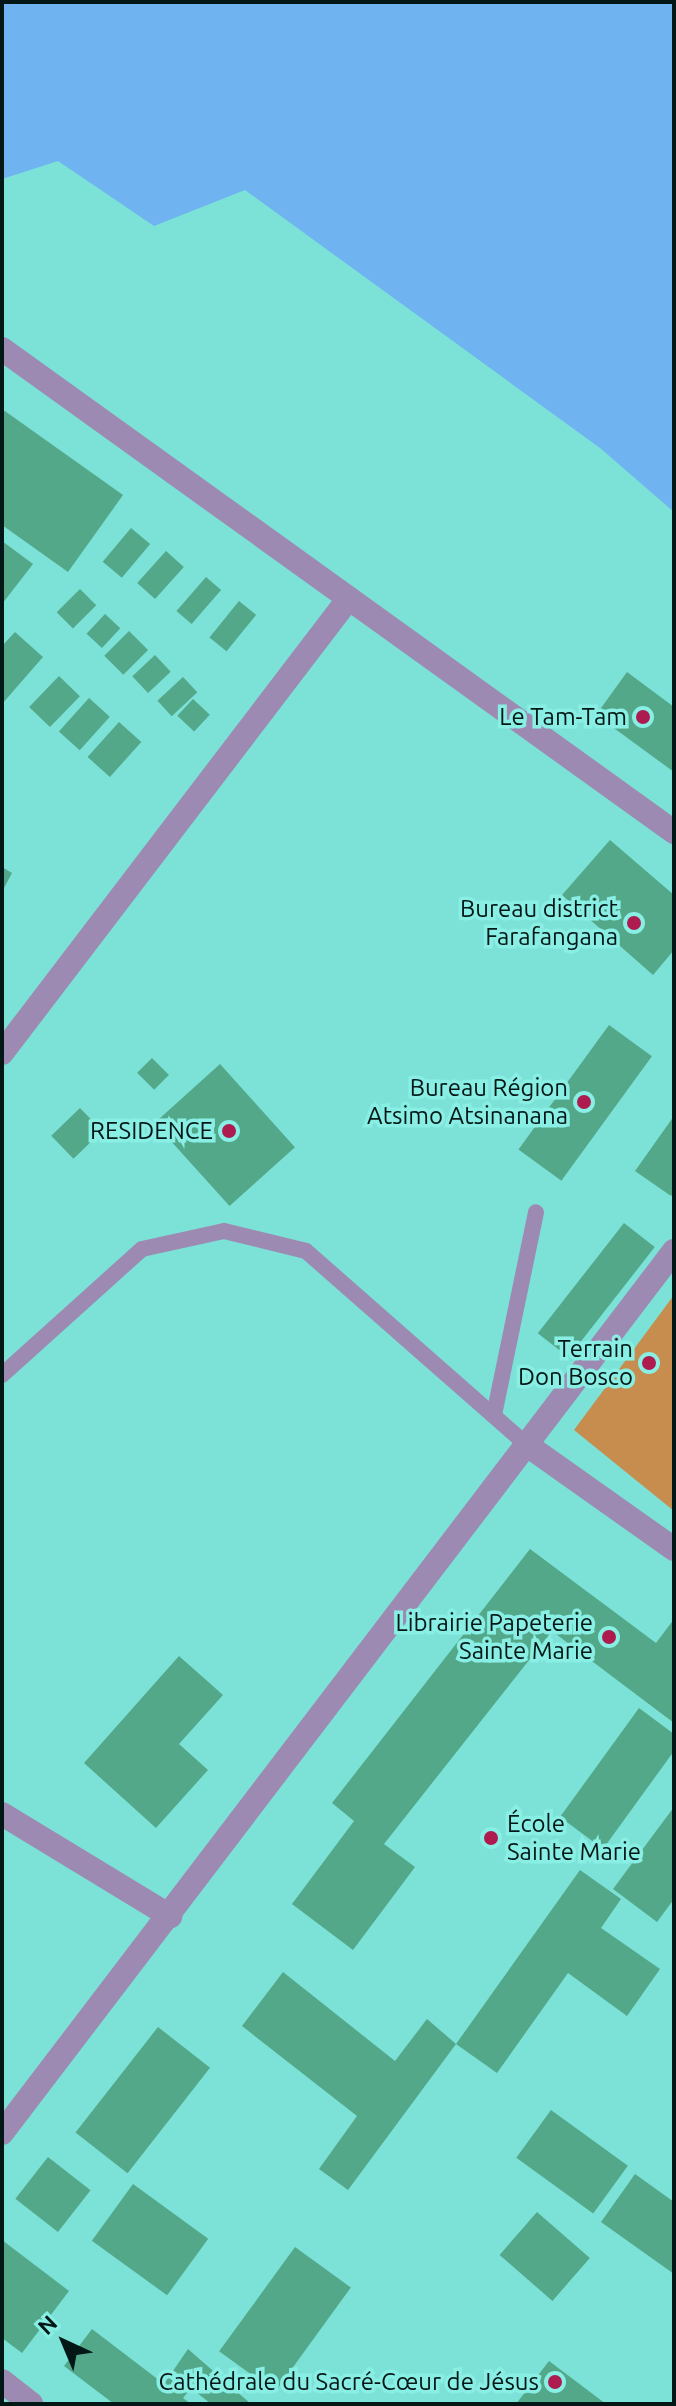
<!DOCTYPE html>
<html>
<head>
<meta charset="utf-8">
<style>
  body { margin:0 }
  #map { position:relative; width:676px; height:2406px; overflow:hidden; background:#7ce1d7; font-family:Ubuntu,sans-serif }
  div>[style] { position:absolute }
  .green>* { inset:0; background:#c68d4e }
  .water>* { inset:0; background:#6fb3f0 }
  .building>* { inset:0; background:#53a889; transform-origin:0 0 }
  .service>* { height:16px; margin:-8px; padding:0 8px; transform-origin:8px; border-radius:8px; background:#9d8ab2 }
  .minor>* { height:24px; margin:-12px; padding:0 12px; transform-origin:12px; border-radius:12px; background:#9d8ab2 }
  .dots>* { width:22px; height:22px; translate:-50% -50%; box-sizing:border-box; border:4px solid #89eee4; border-radius:50% }
  span { translate:-50% -50%; white-space:nowrap; text-align:center; line-height:1.15; -webkit-text-stroke:7px #89eee4; paint-order:stroke }
  .poi-label { font-size:24px; color:#031816 }
  .right { translate:-100% -50%; text-align:right }
  .left { translate:0 -50%; text-align:left }
  .frame { position:absolute; inset:0; border:4px solid #031816; pointer-events:none }
  .north { position:absolute; left:24px; top:2302px; width:80px; height:80px; -webkit-text-stroke:6px #89eee4; paint-order:stroke; rotate:316deg; font-size:22px; font-weight:700; line-height:32px; text-align:center; color:#031816 }
  .north::after { content:''; display:block; margin:auto; width:28px; height:36px; background:#031816; clip-path:polygon(50% 0,100% 100%,50% 72%,0 100%) }
</style>
</head>
<body>
<div id="map">
  <div class="green">
    <div style="clip-path:polygon(674px 1295px,674px 1511px,574px 1430px)"></div>
  </div>
  <div class="water">
    <div style="clip-path:polygon(2px 2px,674px 2px,674px 512px,600px 448px,245px 190px,154px 226px,58px 161px,2px 179px)"></div>
  </div>
  <div class="building">
    <div style="clip-path:polygon(2px 409px,123px 495px,68px 572px,2px 525px)"></div>
    <div style="left:131px;top:528px;width:25px;height:44px;rotate:40deg"></div>
    <div style="clip-path:polygon(2px 541px,33px 564px,2px 604px)"></div>
    <div style="left:166px;top:551px;width:24px;height:43px;rotate:42deg"></div>
    <div style="left:206px;top:577px;width:20px;height:45px;rotate:41deg"></div>
    <div style="left:80px;top:589px;width:23px;height:33px;rotate:45deg"></div>
    <div style="left:239px;top:601px;width:22px;height:47px;rotate:39deg"></div>
    <div style="left:105px;top:614px;width:21px;height:27px;rotate:43deg"></div>
    <div style="left:129px;top:631px;width:27px;height:35px;rotate:45deg"></div>
    <div style="clip-path:polygon(15px 632px,43px 657px,2px 704px,2px 646px)"></div>
    <div style="left:155px;top:655px;width:23px;height:31px;rotate:47deg"></div>
    <div style="clip-path:polygon(627px 672px,674px 707px,674px 772px,596px 715px)"></div>
    <div style="left:59px;top:676px;width:29px;height:43px;rotate:44deg"></div>
    <div style="left:183px;top:677px;width:21px;height:35px;rotate:47deg"></div>
    <div style="left:89px;top:698px;width:28px;height:45px;rotate:42deg"></div>
    <div style="left:193px;top:699px;width:23px;height:23px;rotate:43deg"></div>
    <div style="left:119px;top:722px;width:30px;height:47px;rotate:42deg"></div>
    <div style="clip-path:polygon(610px 840px,674px 895px,674px 950px,653px 975px,562px 895px)"></div>
    <div style="clip-path:polygon(2px 867px,12px 873px,4px 888px,2px 887px)"></div>
    <div style="left:609px;top:1025px;width:53px;height:154px;rotate:36deg"></div>
    <div style="left:152px;top:1058px;width:24px;height:21px;rotate:45deg"></div>
    <div style="left:220px;top:1064px;width:112px;height:88px;rotate:48deg"></div>
    <div style="left:80px;top:1108px;width:32px;height:40px;rotate:46deg"></div>
    <div style="clip-path:polygon(674px 1116px,674px 1192px,671px 1196px,635px 1171px)"></div>
    <div style="left:624px;top:1223px;width:39px;height:140px;rotate:38deg"></div>
    <div style="clip-path:polygon(530px 1549px,656px 1643px,674px 1619px,674px 1723px,552px 1631px,384px 1844px,415px 1867px,353px 1950px,292px 1904px,354px 1821px,332px 1803px)"></div>
    <div style="clip-path:polygon(179px 1656px,223px 1695px,179px 1744px,208px 1770px,156px 1828px,84px 1763px)"></div>
    <div style="clip-path:polygon(639px 1708px,674px 1734px,674px 1751px,603px 1849px,560px 1817px)"></div>
    <div style="clip-path:polygon(674px 1807px,674px 1899px,657px 1922px,613px 1889px)"></div>
    <div style="clip-path:polygon(580px 1870px,621px 1899px,601px 1928px,660px 1969px,627px 2016px,568px 1973px,497px 2073px,456px 2044px)"></div>
    <div style="clip-path:polygon(283px 1972px,395px 2061px,427px 2019px,456px 2044px,348px 2190px,319px 2169px,357px 2116px,242px 2026px)"></div>
    <div style="left:158px;top:2027px;width:66px;height:134px;rotate:38deg"></div>
    <div style="left:551px;top:2110px;width:95px;height:59px;rotate:36deg"></div>
    <div style="left:48px;top:2157px;width:54px;height:53px;rotate:38deg"></div>
    <div style="clip-path:polygon(635px 2174px,674px 2202px,674px 2274px,601px 2222px)"></div>
    <div style="left:133px;top:2184px;width:93px;height:70px;rotate:36deg"></div>
    <div style="left:537px;top:2212px;width:70px;height:57px;rotate:41deg"></div>
    <div style="clip-path:polygon(2px 2240px,69px 2291px,22px 2353px,2px 2338px)"></div>
    <div style="left:295px;top:2247px;width:69px;height:129px;rotate:36deg"></div>
    <div style="clip-path:polygon(92px 2329px,164px 2384px,188px 2349px,251px 2404px,211px 2404px,191px 2388px,183px 2398px,191px 2404px,114px 2404px,64px 2366px)"></div>
    <div style="clip-path:polygon(549px 2361px,606px 2404px,516px 2404px)"></div>
  </div>
  <div class="service">
    <div style="left:2px;top:1375px;width:188px;rotate:-42deg"></div>
    <div style="left:142px;top:1249px;width:84px;rotate:-12.4deg"></div>
    <div style="left:224px;top:1231px;width:84px;rotate:13.7deg"></div>
    <div style="left:306px;top:1251px;width:294px;rotate:41.3deg"></div>
    <div style="left:494px;top:1415px;width:207px;rotate:-78.3deg"></div>
  </div>
  <div class="minor">
    <div style="left:2px;top:349px;width:828px;rotate:35.71deg"></div>
    <div style="left:2px;top:1053px;width:572px;rotate:-52.67deg"></div>
    <div style="left:527px;top:1445px;width:180px;rotate:35.3deg"></div>
    <div style="left:2px;top:1814px;width:197px;rotate:31.3deg"></div>
    <div style="left:2px;top:2133px;width:1109px;rotate:-52.7deg"></div>
    <div style="left:2px;top:2381px;width:37px;rotate:38deg"></div>
  </div>
  <div class="dots">
    <div style="left:643px;top:717px;background:#ad1b4f"></div>
    <div style="left:634px;top:923px;background:#ad1b4f"></div>
    <div style="left:584px;top:1102px;background:#ad1b4f"></div>
    <div style="left:229px;top:1131px;background:#ad1b4f"></div>
    <div style="left:649px;top:1363px;background:#ad1b4f"></div>
    <div style="left:609px;top:1637px;background:#ad1b4f"></div>
    <div style="left:491px;top:1838px;background:#ad1b4f"></div>
    <div style="left:555px;top:2382px;background:#ad1b4f"></div>
  </div>
  <div class="poi-label">
    <span class="right" style="left:627px;top:717px">Le Tam-Tam</span>
    <span class="right" style="left:618px;top:923px">Bureau district<br>Farafangana</span>
    <span class="right" style="left:568px;top:1102px">Bureau Région<br>Atsimo Atsinanana</span>
    <span class="right" style="left:213px;top:1131px">RESIDENCE</span>
    <span class="right" style="left:633px;top:1363px">Terrain<br>Don Bosco</span>
    <span class="right" style="left:593px;top:1637px">Librairie Papeterie<br>Sainte Marie</span>
    <span class="left" style="left:507px;top:1838px">École<br>Sainte Marie</span>
    <span class="right" style="left:539px;top:2382px">Cathédrale du Sacré-Cœur de Jésus</span>
  </div>
  <div class="frame"></div>
  <div class="north">N</div>
</div>
</body>
</html>
